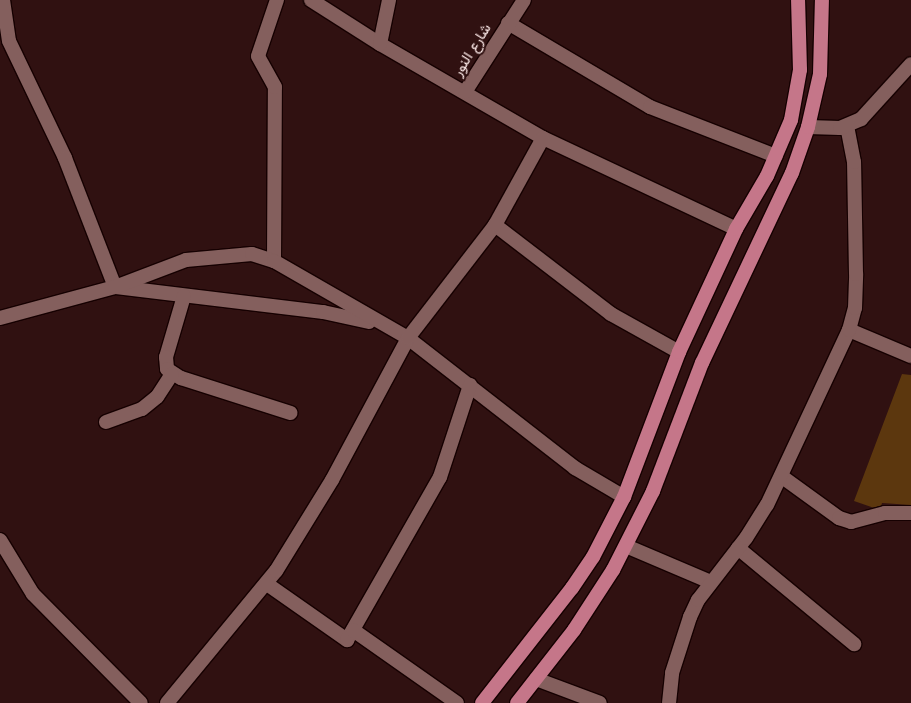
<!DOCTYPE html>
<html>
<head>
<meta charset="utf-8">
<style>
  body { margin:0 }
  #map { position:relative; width:911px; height:703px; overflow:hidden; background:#301111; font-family:"DM Sans",Vazirmatn,sans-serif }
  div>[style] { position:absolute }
  .green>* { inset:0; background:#5c370e }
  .roads { filter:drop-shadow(1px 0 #160001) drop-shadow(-1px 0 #160001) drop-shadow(0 1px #160001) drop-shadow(0 -1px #160001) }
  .minor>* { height:14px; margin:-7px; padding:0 7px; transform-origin:7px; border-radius:7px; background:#845f5d }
  .secondary>* { height:14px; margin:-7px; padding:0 7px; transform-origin:7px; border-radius:7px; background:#845f5d }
  .primary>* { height:14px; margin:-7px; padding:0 7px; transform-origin:7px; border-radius:7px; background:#c57689 }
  span { translate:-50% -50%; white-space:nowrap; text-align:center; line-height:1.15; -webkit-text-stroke:4px #301111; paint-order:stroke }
  .street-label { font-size:15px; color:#fdeae9 }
</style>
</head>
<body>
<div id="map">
  <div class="green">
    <div style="clip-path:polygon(902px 374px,911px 375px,911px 505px,882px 503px,880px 510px,854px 501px)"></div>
  </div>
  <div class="roads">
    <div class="minor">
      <div style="left:3px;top:0;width:41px;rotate:81.7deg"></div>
      <div style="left:9px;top:41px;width:130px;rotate:64.4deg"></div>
      <div style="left:65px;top:158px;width:138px;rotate:68.8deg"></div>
      <div style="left:311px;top:0;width:82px;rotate:32.5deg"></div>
      <div style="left:380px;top:44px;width:188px;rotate:30deg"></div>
      <div style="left:543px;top:138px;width:213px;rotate:25.2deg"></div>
      <div style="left:508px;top:23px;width:165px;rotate:30.6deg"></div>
      <div style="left:650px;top:107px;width:135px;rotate:21.3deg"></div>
      <div style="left:380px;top:44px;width:45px;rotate:-78.4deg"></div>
      <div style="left:465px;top:92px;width:109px;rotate:-57.3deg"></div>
      <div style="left:495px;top:225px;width:146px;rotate:37.5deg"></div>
      <div style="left:611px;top:314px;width:78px;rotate:29.2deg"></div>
      <div style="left:274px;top:261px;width:174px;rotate:-89.7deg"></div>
      <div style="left:275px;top:87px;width:35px;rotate:-119deg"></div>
      <div style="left:258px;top:56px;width:59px;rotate:-71.3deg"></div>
      <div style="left:116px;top:287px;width:209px;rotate:6.9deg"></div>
      <div style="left:323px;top:312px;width:47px;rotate:12.3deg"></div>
      <div style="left:184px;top:296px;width:64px;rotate:106.4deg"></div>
      <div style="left:166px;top:357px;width:12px;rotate:85deg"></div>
      <div style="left:167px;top:369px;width:17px;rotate:33deg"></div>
      <div style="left:181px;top:378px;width:115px;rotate:17.7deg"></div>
      <div style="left:0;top:318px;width:119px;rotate:-15.1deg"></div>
      <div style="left:115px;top:287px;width:76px;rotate:-20.8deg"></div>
      <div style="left:186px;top:260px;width:66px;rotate:-5.2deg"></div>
      <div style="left:252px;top:254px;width:23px;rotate:18deg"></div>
      <div style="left:274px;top:261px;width:155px;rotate:29.9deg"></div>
      <div style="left:408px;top:338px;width:212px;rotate:37.9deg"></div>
      <div style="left:575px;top:468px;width:57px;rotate:30.6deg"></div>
      <div style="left:849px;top:330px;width:67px;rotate:22.8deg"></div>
      <div style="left:106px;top:422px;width:38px;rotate:-20deg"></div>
      <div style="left:142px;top:409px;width:19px;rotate:-39deg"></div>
      <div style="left:157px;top:397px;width:27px;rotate:-57deg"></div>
      <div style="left:781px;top:476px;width:72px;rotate:35.9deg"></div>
      <div style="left:839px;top:518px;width:13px;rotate:18deg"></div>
      <div style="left:851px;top:522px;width:35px;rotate:-15deg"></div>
      <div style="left:885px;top:513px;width:26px"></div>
      <div style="left:0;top:540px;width:63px;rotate:58.6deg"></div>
      <div style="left:33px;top:594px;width:153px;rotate:45.3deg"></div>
      <div style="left:626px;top:546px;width:92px;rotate:23deg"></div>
      <div style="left:738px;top:548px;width:151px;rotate:39.6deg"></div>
      <div style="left:267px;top:584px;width:98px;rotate:35deg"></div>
      <div style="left:347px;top:640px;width:188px;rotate:-60.3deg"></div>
      <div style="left:440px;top:477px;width:97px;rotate:-71.9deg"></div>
      <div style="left:353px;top:630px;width:127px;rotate:35.1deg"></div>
      <div style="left:536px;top:679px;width:68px;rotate:20.6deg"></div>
      <div style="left:167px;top:703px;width:171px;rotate:-50.5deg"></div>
      <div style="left:276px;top:571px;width:107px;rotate:-58.4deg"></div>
      <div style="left:332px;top:480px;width:161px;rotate:-61.8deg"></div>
      <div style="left:408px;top:338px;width:143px;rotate:-52.4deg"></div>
      <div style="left:495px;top:225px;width:99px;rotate:-61.1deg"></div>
      <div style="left:669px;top:703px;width:30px;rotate:-84deg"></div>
      <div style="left:672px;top:673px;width:59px;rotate:-72.2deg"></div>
      <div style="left:690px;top:617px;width:19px;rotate:-65deg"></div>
      <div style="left:698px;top:600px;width:78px;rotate:-52.3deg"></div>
      <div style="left:746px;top:538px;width:39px;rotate:-58deg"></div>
      <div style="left:767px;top:505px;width:193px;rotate:-64.9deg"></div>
      <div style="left:849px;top:330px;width:23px;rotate:-75deg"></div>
      <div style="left:855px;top:308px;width:34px;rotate:-88deg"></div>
      <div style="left:856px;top:274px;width:112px;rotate:-91deg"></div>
      <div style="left:854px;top:162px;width:37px;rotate:-101deg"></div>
    </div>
    <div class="secondary">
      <div style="left:808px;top:127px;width:32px;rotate:2deg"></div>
      <div style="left:840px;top:128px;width:23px;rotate:-23deg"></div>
      <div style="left:861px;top:119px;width:74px;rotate:-47.7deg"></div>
    </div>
    <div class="primary">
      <div style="left:482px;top:703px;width:146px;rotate:-52deg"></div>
      <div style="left:572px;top:588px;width:37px;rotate:-56deg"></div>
      <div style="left:593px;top:557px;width:68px;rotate:-62.7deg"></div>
      <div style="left:624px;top:497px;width:155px;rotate:-69.2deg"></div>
      <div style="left:679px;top:352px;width:136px;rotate:-65.1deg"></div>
      <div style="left:736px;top:229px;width:61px;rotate:-59.7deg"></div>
      <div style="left:767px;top:176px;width:61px;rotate:-66.8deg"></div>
      <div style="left:791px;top:120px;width:51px;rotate:-79.8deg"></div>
      <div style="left:800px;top:70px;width:70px;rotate:-91.6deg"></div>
      <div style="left:517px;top:703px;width:93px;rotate:-52deg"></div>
      <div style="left:574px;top:630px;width:72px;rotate:-57deg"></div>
      <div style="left:613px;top:570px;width:89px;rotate:-63.1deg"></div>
      <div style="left:653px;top:491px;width:137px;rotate:-69.1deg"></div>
      <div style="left:702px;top:363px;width:210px;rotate:-64.7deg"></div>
      <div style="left:792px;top:173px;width:49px;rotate:-70.8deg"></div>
      <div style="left:808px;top:127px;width:54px;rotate:-77.2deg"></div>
      <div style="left:820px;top:74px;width:74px;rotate:-88.5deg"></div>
    </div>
  </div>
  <div class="street-label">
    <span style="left:472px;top:50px;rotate:-58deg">شارع النور</span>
  </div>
</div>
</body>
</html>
